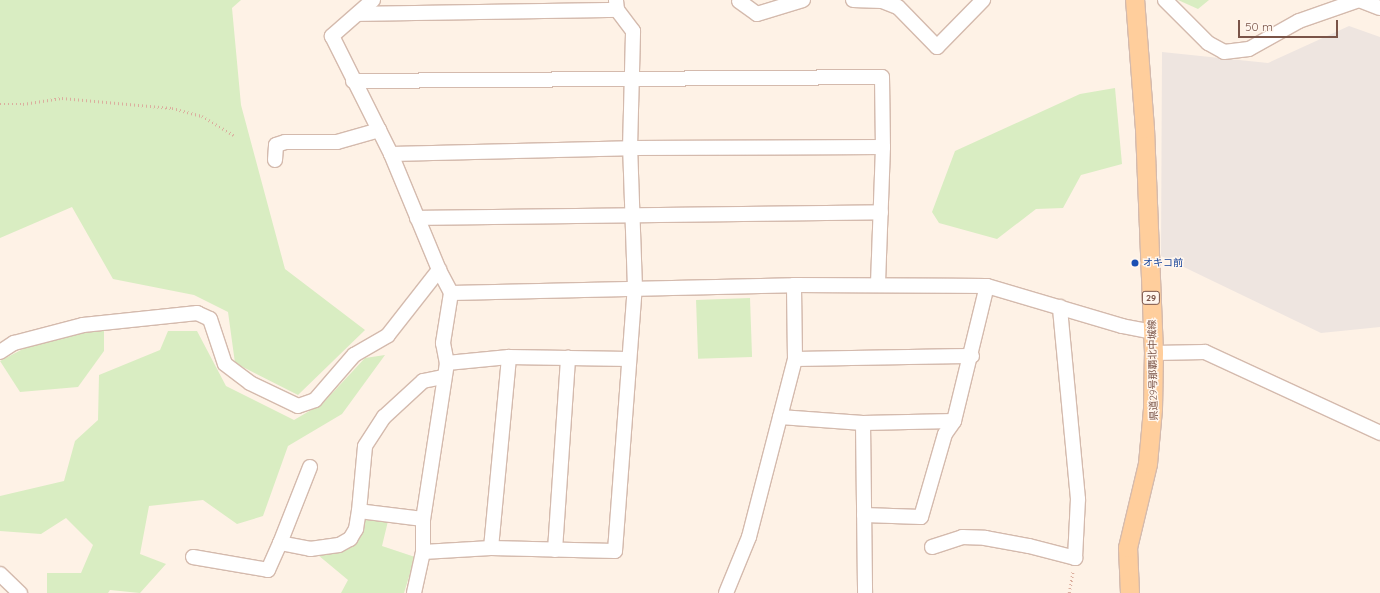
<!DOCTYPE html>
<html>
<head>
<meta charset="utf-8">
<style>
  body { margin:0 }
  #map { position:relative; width:1380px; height:593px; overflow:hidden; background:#fef2e6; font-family:Quicksand,"Noto Sans JP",sans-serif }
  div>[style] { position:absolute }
  .industrial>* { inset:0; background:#eee5e0 }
  .green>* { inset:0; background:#d9edc2; transform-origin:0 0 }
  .path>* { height:2.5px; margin-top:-1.25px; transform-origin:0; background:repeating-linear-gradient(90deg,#dbae9e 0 1px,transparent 0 4px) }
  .roads { filter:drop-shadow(1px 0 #d4baad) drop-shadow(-1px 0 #d4baad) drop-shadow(0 1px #d4baad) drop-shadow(0 -1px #d4baad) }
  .minor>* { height:14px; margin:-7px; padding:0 7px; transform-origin:7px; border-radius:7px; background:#fff }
  .major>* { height:18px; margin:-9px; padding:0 9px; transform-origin:9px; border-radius:9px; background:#ffce9c }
  .dots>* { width:11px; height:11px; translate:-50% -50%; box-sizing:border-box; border:2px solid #fff6ee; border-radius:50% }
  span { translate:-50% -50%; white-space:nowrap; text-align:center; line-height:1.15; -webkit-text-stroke:3px #fff6ee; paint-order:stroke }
  .shield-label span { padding:1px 3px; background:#fff6ee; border:1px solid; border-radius:3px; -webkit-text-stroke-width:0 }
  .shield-label { font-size:9px; color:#7a5448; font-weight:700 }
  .transit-label { font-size:10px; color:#164399 }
  .left { translate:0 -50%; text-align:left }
  .street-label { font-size:10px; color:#7a5448 }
  .scale { position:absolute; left:1238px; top:20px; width:100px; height:18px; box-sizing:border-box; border:2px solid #7a5448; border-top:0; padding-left:5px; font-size:12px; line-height:14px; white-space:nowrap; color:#7a5448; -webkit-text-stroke:3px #fff6ee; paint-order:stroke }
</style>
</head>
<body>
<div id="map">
  <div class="industrial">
    <div style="clip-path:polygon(1349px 26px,1380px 37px,1380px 327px,1321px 333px,1161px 256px,1162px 52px,1268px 63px)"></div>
  </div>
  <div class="green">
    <div style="clip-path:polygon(0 0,241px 0,232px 8px,241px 105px,285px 269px,365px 330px,298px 395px,235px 363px,228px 312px,194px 295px,113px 279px,72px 207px,0 238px)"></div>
    <div style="clip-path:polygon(1178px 0,1209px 0,1198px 9px)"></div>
    <div style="clip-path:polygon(1115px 88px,1122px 164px,1081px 175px,1063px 208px,1036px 209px,997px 239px,939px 223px,932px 212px,955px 151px,1080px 94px)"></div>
    <div style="left:750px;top:298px;width:59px;height:54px;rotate:88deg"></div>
    <div style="clip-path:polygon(104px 325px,104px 351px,78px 387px,20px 392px,0 361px,42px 339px)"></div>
    <div style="clip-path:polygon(168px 331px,197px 331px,226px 386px,294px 420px,323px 403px,365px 358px,385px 355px,342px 414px,288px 446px,263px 516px,237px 524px,203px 500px,149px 506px,140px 554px,166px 564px,140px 593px,110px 590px,108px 593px,47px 593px,47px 573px,81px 573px,93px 545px,66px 518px,41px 534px,0 531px,0 496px,64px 481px,75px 441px,98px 420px,99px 375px,160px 350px)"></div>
    <div style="clip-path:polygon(366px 518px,388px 521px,382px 546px,415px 557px,404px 593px,341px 593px,348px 580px,318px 555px,342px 551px,356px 541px)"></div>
  </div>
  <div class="path">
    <div style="left:0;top:104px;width:23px"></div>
    <div style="left:23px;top:104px;width:39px;rotate:-9deg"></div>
    <div style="left:62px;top:98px;width:110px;rotate:5.2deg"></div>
    <div style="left:172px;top:108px;width:31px;rotate:15deg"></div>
    <div style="left:202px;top:116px;width:37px;rotate:31deg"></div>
    <div style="left:1069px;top:593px;width:22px;rotate:-80deg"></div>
  </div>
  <div class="roads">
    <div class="minor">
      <div style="left:373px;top:0;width:55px;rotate:138.7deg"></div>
      <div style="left:332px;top:36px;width:132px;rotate:63.4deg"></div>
      <div style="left:391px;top:154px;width:126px;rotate:67.5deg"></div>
      <div style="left:439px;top:270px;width:26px;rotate:62deg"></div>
      <div style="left:451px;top:293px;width:51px;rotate:99.1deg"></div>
      <div style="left:443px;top:343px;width:20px;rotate:79deg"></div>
      <div style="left:447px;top:363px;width:158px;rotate:98.7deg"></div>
      <div style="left:423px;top:519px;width:33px;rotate:90deg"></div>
      <div style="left:423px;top:552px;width:42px;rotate:102.4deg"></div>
      <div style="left:853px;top:0;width:29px;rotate:2deg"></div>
      <div style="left:882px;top:1px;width:17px;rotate:21deg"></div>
      <div style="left:898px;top:7px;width:56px;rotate:45.7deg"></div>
      <div style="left:937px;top:47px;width:66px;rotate:-45.6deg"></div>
      <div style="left:1165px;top:0;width:61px;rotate:45deg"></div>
      <div style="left:1208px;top:43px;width:18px;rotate:29deg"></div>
      <div style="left:1224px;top:52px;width:25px;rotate:-7deg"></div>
      <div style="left:1249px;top:49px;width:57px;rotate:-29.2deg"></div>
      <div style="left:1299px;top:21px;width:64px;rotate:-19.3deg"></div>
      <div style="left:1359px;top:0;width:22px;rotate:21deg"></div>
      <div style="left:739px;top:1px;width:22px;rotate:36deg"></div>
      <div style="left:757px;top:14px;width:48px;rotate:-16.9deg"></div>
      <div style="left:358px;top:14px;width:259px;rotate:-0.9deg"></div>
      <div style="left:353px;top:81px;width:529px;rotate:-0.43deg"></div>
      <div style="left:882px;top:77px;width:70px;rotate:89.2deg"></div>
      <div style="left:883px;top:147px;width:137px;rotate:92.1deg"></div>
      <div style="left:391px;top:154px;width:239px;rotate:-1.4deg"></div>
      <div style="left:630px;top:148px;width:253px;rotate:-0.2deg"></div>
      <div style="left:275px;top:160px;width:15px;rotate:-86deg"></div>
      <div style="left:276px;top:145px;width:9px;rotate:-18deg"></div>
      <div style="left:285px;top:142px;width:52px"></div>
      <div style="left:337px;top:142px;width:44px;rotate:-15.9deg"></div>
      <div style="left:417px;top:218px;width:464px;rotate:-0.7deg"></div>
      <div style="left:451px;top:293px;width:343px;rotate:-1.3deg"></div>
      <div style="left:794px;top:285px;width:193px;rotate:0.3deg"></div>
      <div style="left:987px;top:286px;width:141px;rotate:16.5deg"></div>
      <div style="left:1122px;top:326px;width:31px;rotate:11deg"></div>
      <div style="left:0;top:352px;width:17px;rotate:-33deg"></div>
      <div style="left:14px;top:343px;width:71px;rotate:-14.6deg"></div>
      <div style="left:83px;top:325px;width:115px;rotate:-6deg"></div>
      <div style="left:197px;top:313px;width:14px;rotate:25deg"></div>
      <div style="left:210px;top:319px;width:47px;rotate:71.6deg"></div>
      <div style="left:225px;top:364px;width:31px;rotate:37deg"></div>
      <div style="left:250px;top:383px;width:53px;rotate:25.6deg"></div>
      <div style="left:298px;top:406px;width:18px;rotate:-19deg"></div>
      <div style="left:315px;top:400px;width:60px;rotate:-49.1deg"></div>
      <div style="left:354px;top:355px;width:39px;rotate:-30deg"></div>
      <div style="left:388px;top:335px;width:83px;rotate:-51.9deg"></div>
      <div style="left:1154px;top:353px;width:51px;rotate:-1.1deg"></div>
      <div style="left:1205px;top:352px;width:193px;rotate:24.8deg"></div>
      <div style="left:795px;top:359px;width:177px;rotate:-1deg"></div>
      <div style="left:447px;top:363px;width:62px;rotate:-5.5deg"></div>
      <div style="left:509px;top:357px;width:120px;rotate:1deg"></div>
      <div style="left:780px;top:417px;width:83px;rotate:4.1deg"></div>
      <div style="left:863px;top:423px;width:91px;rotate:-1.3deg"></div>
      <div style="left:863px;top:423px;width:170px;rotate:89.3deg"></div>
      <div style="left:310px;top:467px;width:82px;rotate:111.5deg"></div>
      <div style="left:280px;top:543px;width:31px;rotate:11deg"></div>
      <div style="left:310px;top:549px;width:29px;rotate:-8deg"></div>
      <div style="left:339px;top:545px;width:13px;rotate:-29deg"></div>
      <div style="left:350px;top:539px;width:12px;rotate:-59deg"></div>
      <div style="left:356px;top:529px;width:18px;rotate:-81deg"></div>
      <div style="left:864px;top:515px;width:57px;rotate:2deg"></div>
      <div style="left:921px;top:517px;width:86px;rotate:-73.9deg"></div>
      <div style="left:945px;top:434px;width:16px;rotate:-55deg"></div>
      <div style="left:954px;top:421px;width:139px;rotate:-76.3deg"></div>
      <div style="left:423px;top:519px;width:64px;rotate:-172.9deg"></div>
      <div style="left:359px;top:511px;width:65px;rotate:-84.7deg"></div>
      <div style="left:365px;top:446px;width:35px;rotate:-57deg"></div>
      <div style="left:384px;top:417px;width:53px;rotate:-42.7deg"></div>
      <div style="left:423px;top:381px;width:21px;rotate:-11deg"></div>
      <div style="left:932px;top:547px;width:32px;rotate:-18deg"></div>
      <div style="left:962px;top:537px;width:23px;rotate:2deg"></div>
      <div style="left:985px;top:538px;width:45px;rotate:10.3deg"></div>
      <div style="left:1029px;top:546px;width:48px;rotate:14.6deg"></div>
      <div style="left:1075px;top:558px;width:59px;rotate:-87.1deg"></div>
      <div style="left:1078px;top:499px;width:193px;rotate:-95.4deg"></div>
      <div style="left:491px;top:548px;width:192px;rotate:-84.6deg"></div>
      <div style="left:555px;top:550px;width:193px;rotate:-86.1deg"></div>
      <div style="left:423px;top:552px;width:68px;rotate:-3.4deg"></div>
      <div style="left:491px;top:548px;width:124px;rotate:1.4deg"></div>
      <div style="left:615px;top:551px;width:264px;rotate:-85.7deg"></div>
      <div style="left:635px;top:288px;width:140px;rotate:-92deg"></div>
      <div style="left:630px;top:148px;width:117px;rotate:-88.5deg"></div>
      <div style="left:633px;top:31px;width:26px;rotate:-127deg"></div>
      <div style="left:617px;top:10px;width:10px;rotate:-96deg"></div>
      <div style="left:193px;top:557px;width:76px;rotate:9.8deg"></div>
      <div style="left:268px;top:570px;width:30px;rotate:-66deg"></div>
      <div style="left:0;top:574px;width:28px;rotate:44deg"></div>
      <div style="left:726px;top:593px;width:61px;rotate:-67.7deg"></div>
      <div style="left:749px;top:537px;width:184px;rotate:-75.5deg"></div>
      <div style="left:795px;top:359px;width:74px;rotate:-90.8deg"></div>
    </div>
    <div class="major">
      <div style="left:1130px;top:593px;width:45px;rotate:-92.5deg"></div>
      <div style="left:1128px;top:548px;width:86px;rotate:-76.6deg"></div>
      <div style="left:1148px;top:464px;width:55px;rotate:-84.8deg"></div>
      <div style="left:1153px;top:409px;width:56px;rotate:-89deg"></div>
      <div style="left:1154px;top:353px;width:224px;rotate:-92.3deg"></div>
      <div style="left:1145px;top:129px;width:129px;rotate:-94.4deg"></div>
    </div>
  </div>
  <div class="dots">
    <div style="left:1135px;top:263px;background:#1a4fb4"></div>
  </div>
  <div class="shield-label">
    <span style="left:1151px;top:298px">29</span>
  </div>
  <div class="transit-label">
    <span class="left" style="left:1143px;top:263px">オキコ前</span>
  </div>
  <div class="street-label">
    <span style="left:1153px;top:370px;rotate:-91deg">県道29号那覇北中城線</span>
  </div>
  <div class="scale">50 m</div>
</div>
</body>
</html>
